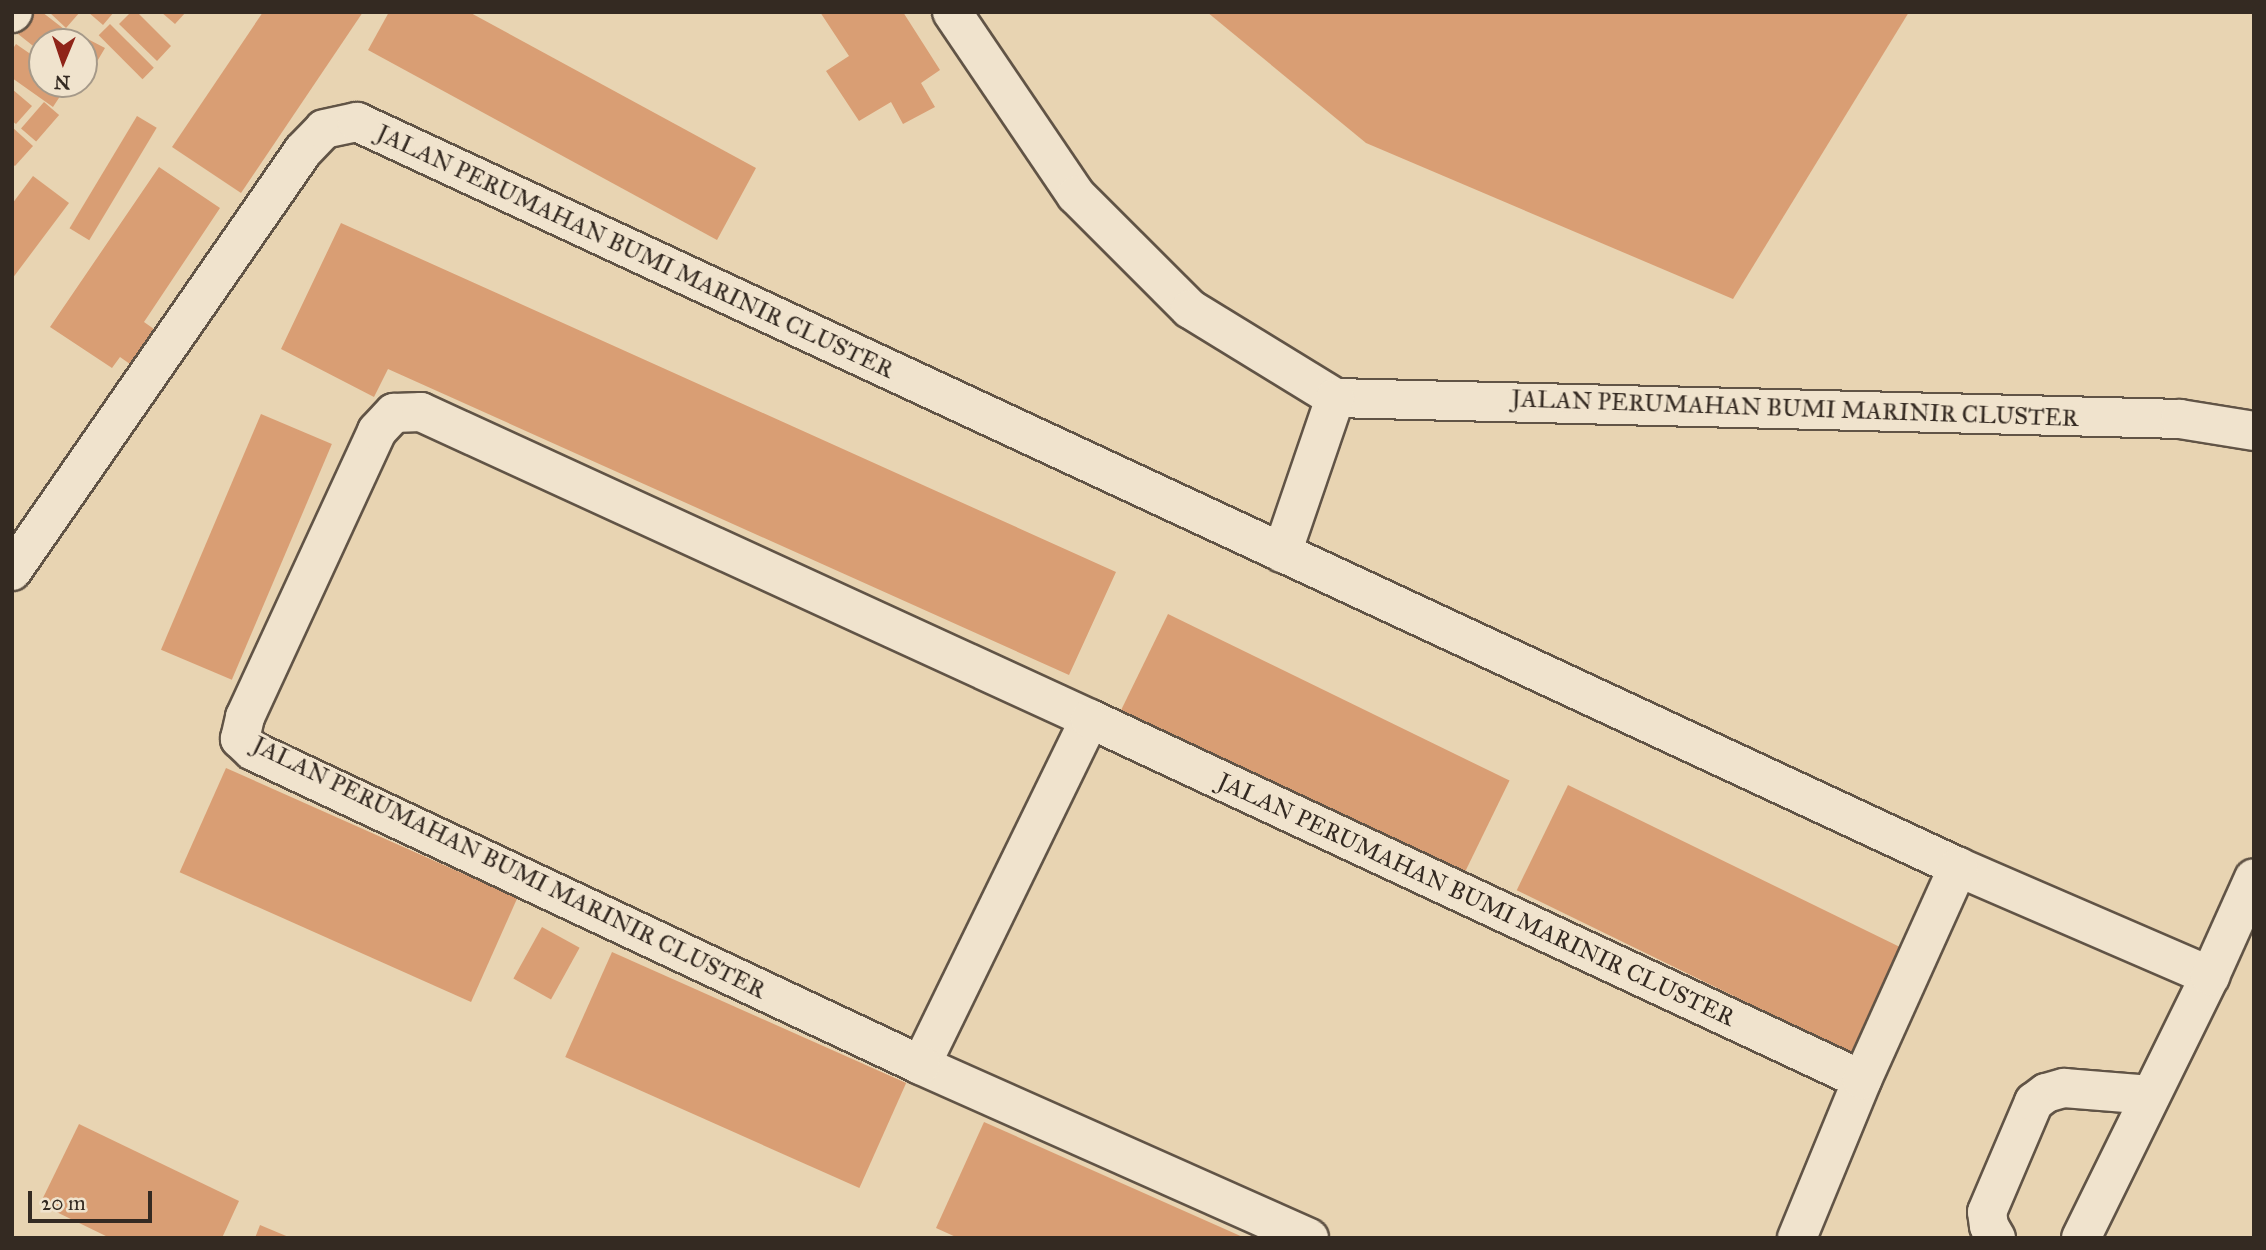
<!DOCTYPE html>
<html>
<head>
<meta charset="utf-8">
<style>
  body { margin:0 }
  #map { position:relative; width:2266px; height:1250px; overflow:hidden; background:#e8d4b2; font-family:"IM FELL Great Primer",serif }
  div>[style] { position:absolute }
  .building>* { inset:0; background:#d99e74; transform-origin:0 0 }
  .roads { filter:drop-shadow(2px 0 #615446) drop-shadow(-2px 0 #615446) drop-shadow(0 2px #615446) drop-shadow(0 -2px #615446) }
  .minor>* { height:38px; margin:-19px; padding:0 19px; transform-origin:19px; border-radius:19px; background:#f0e3cd }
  span { translate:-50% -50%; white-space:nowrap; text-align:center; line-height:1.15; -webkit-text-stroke:6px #f0e3cd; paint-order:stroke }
  .street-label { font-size:24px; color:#342a22 }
  .frame { position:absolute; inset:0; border:14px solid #342a22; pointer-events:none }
  .north { position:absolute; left:28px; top:28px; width:70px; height:70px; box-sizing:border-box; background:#f0e3cd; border:2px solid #a59989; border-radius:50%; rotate:182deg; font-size:19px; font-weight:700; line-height:28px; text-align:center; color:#342a22 }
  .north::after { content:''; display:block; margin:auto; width:24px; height:32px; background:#8f2418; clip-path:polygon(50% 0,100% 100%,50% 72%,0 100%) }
  .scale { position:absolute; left:28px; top:1191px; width:124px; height:32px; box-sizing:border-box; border:4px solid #342a22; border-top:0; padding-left:9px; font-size:21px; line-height:24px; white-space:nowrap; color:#342a22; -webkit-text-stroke:5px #f0e3cd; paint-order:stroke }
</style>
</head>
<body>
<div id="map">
  <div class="building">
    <div style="clip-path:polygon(27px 12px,42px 12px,73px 36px,68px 42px,42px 42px,42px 53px,13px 30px)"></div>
    <div style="clip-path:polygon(49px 12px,80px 12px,66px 28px)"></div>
    <div style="clip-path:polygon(88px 12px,114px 12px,103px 25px)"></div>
    <div style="clip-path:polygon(131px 12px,137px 12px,171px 46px,157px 61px,119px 24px)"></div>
    <div style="clip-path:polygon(161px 12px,186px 12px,175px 24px)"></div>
    <div style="clip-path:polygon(263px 12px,363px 12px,241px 193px,172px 147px)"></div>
    <div style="clip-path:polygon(389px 12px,469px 12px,756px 168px,717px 240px,368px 50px)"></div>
    <div style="clip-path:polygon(820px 12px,903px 12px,940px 70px,921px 83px,935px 107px,903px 124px,891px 102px,859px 121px,826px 71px,849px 56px)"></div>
    <div style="clip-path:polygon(1207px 12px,1909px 12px,1733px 299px,1366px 143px)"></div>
    <div style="left:110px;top:24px;width:62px;height:16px;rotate:45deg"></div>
    <div style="clip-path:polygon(80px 35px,105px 48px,89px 75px,84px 72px,84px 42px,76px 42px)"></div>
    <div style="clip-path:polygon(16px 44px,42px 62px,42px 84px,68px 84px,53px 107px,12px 78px,12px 50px)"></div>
    <div style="clip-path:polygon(12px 89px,32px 106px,16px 124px,12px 121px)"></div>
    <div style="left:44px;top:102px;width:20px;height:35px;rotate:41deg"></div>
    <div style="left:137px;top:116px;width:23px;height:131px;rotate:31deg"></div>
    <div style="clip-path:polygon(12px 127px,33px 146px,15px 166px,12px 164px)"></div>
    <div style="clip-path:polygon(159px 167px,220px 208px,144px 322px,161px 334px,137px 369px,120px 357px,112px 368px,50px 327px)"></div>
    <div style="clip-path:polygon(33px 176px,69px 203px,12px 279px,12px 204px)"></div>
    <div style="clip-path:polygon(341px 223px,1116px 572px,1069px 675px,388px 369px,374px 397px,281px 349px)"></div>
    <div style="left:261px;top:414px;width:77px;height:256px;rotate:23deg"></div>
    <div style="left:1168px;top:614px;width:380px;height:115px;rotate:26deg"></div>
    <div style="left:226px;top:768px;width:319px;height:114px;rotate:24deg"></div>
    <div style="left:1568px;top:785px;width:375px;height:117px;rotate:26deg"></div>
    <div style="left:542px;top:927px;width:43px;height:59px;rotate:29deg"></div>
    <div style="left:612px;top:952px;width:322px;height:115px;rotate:24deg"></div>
    <div style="clip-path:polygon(984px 1122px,1245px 1238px,958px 1238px,936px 1228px)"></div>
    <div style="clip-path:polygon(79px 1124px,239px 1201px,222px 1238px,110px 1238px,40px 1204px)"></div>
    <div style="clip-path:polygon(260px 1225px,291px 1238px,255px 1238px)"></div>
  </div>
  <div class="roads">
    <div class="minor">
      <div style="left:952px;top:12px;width:221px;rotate:55.9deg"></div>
      <div style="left:1076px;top:195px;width:161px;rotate:45deg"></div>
      <div style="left:1190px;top:309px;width:170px;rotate:31.5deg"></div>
      <div style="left:1335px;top:398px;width:845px;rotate:1.42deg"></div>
      <div style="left:2180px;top:419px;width:75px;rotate:9.2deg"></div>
      <div style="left:12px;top:13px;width:1px;rotate:-45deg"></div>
      <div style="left:1282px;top:553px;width:164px;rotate:-71.1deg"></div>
      <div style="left:12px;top:571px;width:511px;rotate:-55.28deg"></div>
      <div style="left:303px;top:151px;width:30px;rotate:-46deg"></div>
      <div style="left:324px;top:129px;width:34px;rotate:-12deg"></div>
      <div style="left:357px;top:122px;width:1766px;rotate:24.95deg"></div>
      <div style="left:1958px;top:867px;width:275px;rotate:23.4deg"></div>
      <div style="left:921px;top:1065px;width:385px;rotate:-64deg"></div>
      <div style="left:1309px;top:1238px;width:425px;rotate:-156deg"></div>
      <div style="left:921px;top:1065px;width:738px;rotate:-154.82deg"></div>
      <div style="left:253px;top:751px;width:18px;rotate:-137deg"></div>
      <div style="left:240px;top:739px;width:23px;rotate:-77deg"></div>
      <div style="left:245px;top:717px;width:315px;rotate:-65.2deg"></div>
      <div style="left:377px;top:431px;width:25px;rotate:-47deg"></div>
      <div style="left:394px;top:413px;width:27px;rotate:-2deg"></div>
      <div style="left:421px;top:412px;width:736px;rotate:24.65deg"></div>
      <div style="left:1090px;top:719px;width:852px;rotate:25.06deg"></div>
      <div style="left:1797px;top:1238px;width:171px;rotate:-67.6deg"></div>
      <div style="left:1862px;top:1080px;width:234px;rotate:-65.7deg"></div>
      <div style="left:1996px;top:1238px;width:14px;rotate:-120deg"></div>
      <div style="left:1989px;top:1226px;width:14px;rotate:-98deg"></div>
      <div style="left:1987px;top:1212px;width:120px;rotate:-66.9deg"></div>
      <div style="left:2034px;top:1102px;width:15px;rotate:-37deg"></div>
      <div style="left:2046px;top:1093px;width:19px;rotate:-16deg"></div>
      <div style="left:2064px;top:1088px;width:87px;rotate:4.6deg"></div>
      <div style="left:2081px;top:1238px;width:292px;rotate:-63.8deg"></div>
      <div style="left:2210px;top:976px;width:107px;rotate:-65.8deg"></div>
    </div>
  </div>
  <div class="street-label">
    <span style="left:635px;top:252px;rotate:25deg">JALAN PERUMAHAN BUMI MARINIR CLUSTER</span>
    <span style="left:1795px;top:409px;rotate:2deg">JALAN PERUMAHAN BUMI MARINIR CLUSTER</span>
    <span style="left:509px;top:868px;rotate:26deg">JALAN PERUMAHAN BUMI MARINIR CLUSTER</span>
    <span style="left:1476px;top:900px;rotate:25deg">JALAN PERUMAHAN BUMI MARINIR CLUSTER</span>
  </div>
  <div class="frame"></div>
  <div class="north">N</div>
  <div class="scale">20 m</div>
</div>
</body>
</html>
